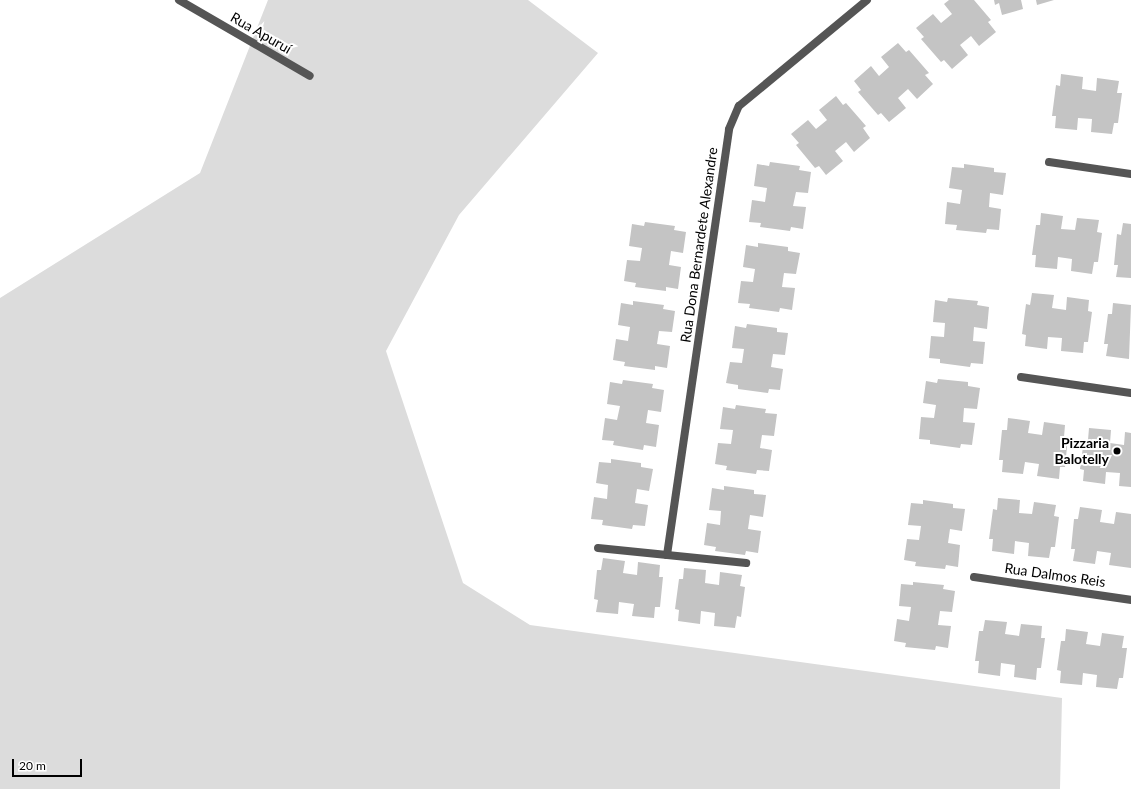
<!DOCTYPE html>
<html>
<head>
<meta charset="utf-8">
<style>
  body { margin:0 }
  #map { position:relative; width:1131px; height:789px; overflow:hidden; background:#fff; font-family:Lato,sans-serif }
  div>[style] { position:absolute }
  .green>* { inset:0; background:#dcdcdc }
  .building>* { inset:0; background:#c4c4c4 }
  .minor>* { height:8px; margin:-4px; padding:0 4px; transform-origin:4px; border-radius:4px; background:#555 }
  .dots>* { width:11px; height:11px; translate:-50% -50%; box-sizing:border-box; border:2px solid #fff; border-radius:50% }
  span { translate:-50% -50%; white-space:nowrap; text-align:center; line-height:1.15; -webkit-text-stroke:4px #fff; paint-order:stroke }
  .street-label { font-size:14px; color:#000 }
  .poi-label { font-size:14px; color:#000; font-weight:700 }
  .right { translate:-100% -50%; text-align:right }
  .scale { position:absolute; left:12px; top:759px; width:70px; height:18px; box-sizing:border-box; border:2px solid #000; border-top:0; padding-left:5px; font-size:12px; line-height:14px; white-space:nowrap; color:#000; -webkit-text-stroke:3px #fff; paint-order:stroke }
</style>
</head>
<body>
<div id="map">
  <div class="green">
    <div style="clip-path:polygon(268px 0,528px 0,598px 53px,459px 215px,386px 351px,463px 583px,530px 625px,1062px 698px,1060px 789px,0 789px,0 298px,200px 173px)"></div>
  </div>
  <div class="building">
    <div style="clip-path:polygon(949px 0,974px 0,991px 20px,988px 22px,996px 32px,979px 46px,971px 36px,960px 45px,968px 55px,952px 69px,944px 60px,941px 62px,921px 39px,924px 37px,916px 28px,933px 14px,941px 23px,952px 14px,944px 4px)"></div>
    <div style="clip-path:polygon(994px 0,1021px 0,1023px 9px,1002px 15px,999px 3px,995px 5px)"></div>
    <div style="clip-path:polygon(1036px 0,1054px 0,1037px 5px)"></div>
    <div style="clip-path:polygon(898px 43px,906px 52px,909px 50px,929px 73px,925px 75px,933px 84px,917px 99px,908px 89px,898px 98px,906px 108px,889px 122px,881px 113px,878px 115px,858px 92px,861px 90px,854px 81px,871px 66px,879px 76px,889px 67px,881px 57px)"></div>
    <div style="clip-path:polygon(1061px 74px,1083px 77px,1082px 89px,1096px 91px,1097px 78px,1119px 81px,1117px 93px,1122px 93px,1118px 123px,1114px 123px,1112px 134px,1091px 132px,1092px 119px,1078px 118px,1077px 130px,1055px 128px,1056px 116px,1052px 116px,1056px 85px,1060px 86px)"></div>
    <div style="clip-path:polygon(836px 96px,843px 105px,846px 103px,866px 126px,863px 128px,870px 138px,854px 152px,846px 142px,835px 151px,843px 161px,826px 175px,819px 166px,815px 168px,796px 145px,799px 143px,791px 134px,808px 120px,816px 129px,827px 120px,819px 110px)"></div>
    <div style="clip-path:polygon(770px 162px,800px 166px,799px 170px,811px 172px,808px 193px,796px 192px,793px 206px,806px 207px,803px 229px,791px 227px,790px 231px,760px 227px,761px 223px,749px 222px,752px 200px,765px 202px,767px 188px,754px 186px,757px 164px,769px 166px)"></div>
    <div style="clip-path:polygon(964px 164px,994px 168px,994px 172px,1006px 173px,1003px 195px,990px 193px,989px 207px,1001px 209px,999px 230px,987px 229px,986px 233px,956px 230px,957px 225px,945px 224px,947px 202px,960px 204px,962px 190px,949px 188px,952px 167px,964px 168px)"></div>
    <div style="clip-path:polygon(1041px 213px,1063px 216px,1061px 229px,1075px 230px,1077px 218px,1099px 220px,1097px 232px,1102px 233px,1098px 262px,1094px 262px,1092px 274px,1071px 271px,1072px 259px,1058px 257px,1057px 269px,1035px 267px,1036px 255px,1032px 255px,1036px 225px,1040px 225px)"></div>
    <div style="clip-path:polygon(645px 222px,675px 226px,674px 230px,686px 232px,683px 253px,671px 251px,669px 265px,681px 267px,678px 289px,666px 287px,666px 291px,635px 287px,636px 283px,624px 281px,627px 260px,640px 261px,642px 248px,629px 246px,632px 224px,644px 226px)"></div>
    <div style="clip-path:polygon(1123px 223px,1131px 224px,1131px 278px,1116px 277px,1118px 265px,1114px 265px,1117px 234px,1121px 235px)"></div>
    <div style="clip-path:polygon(758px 243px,788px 247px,788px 251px,800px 253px,796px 274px,784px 273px,782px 287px,795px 288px,792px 310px,780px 308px,779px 312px,749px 308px,750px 304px,738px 303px,741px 281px,753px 282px,755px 269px,743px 267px,746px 245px,758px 247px)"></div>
    <div style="clip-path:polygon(1032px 293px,1054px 295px,1052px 308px,1066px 310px,1067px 297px,1089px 300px,1088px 311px,1092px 312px,1088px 342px,1084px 342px,1083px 353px,1061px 351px,1062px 338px,1048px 337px,1047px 349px,1025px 346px,1026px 335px,1022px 334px,1026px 304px,1030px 305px)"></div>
    <div style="clip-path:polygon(948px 298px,978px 301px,977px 305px,989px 307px,987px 329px,974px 327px,973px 341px,985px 342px,983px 364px,971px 363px,970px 367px,940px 363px,940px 359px,929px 358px,931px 336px,944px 337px,945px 323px,933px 322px,935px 300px,947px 302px)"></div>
    <div style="clip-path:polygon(633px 301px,664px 305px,663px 309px,675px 311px,672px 332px,659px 331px,657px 344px,670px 346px,667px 368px,655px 366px,655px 370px,624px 366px,625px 362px,613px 360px,616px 339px,628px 341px,630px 327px,618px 325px,621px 303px,633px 305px)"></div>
    <div style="clip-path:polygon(1113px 303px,1131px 305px,1129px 359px,1106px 356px,1108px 344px,1104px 344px,1108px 314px,1112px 314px)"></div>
    <div style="clip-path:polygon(747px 324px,777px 328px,777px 332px,788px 333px,785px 355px,773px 354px,771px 367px,783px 369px,780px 390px,769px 389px,768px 393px,738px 389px,738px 385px,726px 383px,730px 362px,742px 363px,744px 349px,732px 348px,735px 326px,746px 328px)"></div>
    <div style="clip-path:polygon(938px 379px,968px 382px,968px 386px,980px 388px,977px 409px,964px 408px,963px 422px,975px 423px,972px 445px,961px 444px,960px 448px,930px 444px,930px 440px,919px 439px,921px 417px,934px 418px,936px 405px,923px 403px,926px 381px,937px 383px)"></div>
    <div style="clip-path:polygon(623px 380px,653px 384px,652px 388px,664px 390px,661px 412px,648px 410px,646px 423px,659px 425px,656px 447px,644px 445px,643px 450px,613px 445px,614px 441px,602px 440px,605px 418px,617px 420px,620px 406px,607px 404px,610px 382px,622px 384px)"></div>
    <div style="clip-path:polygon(736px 405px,766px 409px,765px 413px,777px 414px,774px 436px,762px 435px,760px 448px,772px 450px,769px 471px,757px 470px,756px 474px,726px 470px,727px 466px,715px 464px,718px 443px,731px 444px,733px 430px,720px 429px,723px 407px,735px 409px)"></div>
    <div style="clip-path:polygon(1008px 418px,1030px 421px,1028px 433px,1042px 435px,1044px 422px,1065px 425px,1064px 437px,1068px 437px,1065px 467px,1060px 467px,1059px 479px,1037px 476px,1039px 464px,1025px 462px,1023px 474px,1002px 472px,1003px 460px,999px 460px,1002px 430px,1007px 430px)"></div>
    <div style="clip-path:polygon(1089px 428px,1111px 430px,1110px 443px,1124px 445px,1125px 432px,1131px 433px,1131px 487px,1119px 486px,1120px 473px,1106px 472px,1105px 484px,1083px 481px,1084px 470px,1080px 469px,1084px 439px,1088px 440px)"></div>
    <div style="clip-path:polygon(611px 459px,641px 463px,641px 467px,653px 469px,649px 491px,637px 489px,635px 503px,648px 505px,645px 526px,633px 525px,632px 529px,602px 525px,603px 520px,591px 519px,594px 497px,607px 499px,608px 485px,596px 483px,599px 462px,611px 463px)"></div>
    <div style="clip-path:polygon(724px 486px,754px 490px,754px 494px,766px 495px,763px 517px,750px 515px,748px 529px,761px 531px,758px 553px,746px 551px,745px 555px,715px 551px,716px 547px,704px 545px,707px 523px,720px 525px,721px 511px,709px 510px,712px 488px,724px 490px)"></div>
    <div style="clip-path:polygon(998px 498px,1020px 500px,1019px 513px,1032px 514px,1034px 502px,1056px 505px,1054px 516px,1059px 517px,1055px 547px,1051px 547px,1049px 558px,1028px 556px,1029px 543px,1015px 541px,1014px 554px,992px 551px,993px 539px,989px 539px,993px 509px,997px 510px)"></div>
    <div style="clip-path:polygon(923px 500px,953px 504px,953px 508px,965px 509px,962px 531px,950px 529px,948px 543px,960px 545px,958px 567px,946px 565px,945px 569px,915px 566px,916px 562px,904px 560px,907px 539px,919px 540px,921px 526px,908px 525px,911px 503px,923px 504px)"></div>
    <div style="clip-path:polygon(1080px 507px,1102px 510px,1100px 522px,1114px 524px,1116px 512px,1131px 514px,1131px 568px,1109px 565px,1111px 553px,1097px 551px,1095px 564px,1073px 561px,1075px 549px,1071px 549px,1074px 519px,1078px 519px)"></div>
    <div style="clip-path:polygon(603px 558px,625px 561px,623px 573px,637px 575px,638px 562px,660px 565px,659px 577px,663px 577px,660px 607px,655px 607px,654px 618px,632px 616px,634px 604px,619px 602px,618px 614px,596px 612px,598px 600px,594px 599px,597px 570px,601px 570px)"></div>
    <div style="clip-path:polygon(684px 568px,706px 570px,705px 583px,719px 585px,720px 572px,742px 575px,740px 586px,745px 587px,741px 617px,737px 616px,735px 628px,714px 626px,715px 613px,701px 611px,700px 624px,678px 621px,679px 610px,675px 609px,679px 579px,683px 579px)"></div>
    <div style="clip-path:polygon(913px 582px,944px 585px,943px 589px,955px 591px,952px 612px,940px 611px,938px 625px,951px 626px,948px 648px,936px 646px,935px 650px,905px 647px,906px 643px,894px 641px,897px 619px,909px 621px,911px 607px,899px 606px,901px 584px,913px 585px)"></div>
    <div style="clip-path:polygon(985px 620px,1007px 622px,1005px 634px,1019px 636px,1021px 624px,1042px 626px,1041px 638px,1045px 638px,1041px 668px,1037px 668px,1036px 680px,1014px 677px,1015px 665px,1001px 663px,1000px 676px,978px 673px,979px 661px,975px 661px,979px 631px,983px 631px)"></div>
    <div style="clip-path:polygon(1066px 629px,1088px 632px,1086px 644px,1100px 646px,1102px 633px,1124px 636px,1122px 648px,1127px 648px,1123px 678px,1119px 678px,1117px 689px,1096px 687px,1097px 675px,1083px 673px,1082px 685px,1060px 683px,1061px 671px,1057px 670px,1061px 641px,1065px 641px)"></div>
  </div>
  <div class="minor">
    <div style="left:179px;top:0;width:151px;rotate:30.1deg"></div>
    <div style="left:1049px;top:162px;width:83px;rotate:8.3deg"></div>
    <div style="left:1021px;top:377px;width:111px;rotate:8.3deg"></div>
    <div style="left:598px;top:548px;width:149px;rotate:5.8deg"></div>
    <div style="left:667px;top:555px;width:430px;rotate:-81.7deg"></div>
    <div style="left:729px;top:129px;width:25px;rotate:-67deg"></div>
    <div style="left:739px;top:106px;width:166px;rotate:-39.6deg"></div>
    <div style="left:974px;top:577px;width:159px;rotate:8.3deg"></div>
  </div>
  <div class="dots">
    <div style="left:1117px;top:451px;background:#000"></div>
  </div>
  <div class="street-label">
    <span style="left:261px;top:33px;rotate:30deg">Rua Apuruí</span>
    <span style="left:699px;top:245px;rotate:-82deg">Rua Dona Bernardete Alexandre</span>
    <span style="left:1055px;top:575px;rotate:8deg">Rua Dalmos Reis</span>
  </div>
  <div class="poi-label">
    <span class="right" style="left:1109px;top:451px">Pizzaria<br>Balotelly</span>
  </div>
  <div class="scale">20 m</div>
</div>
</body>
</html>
